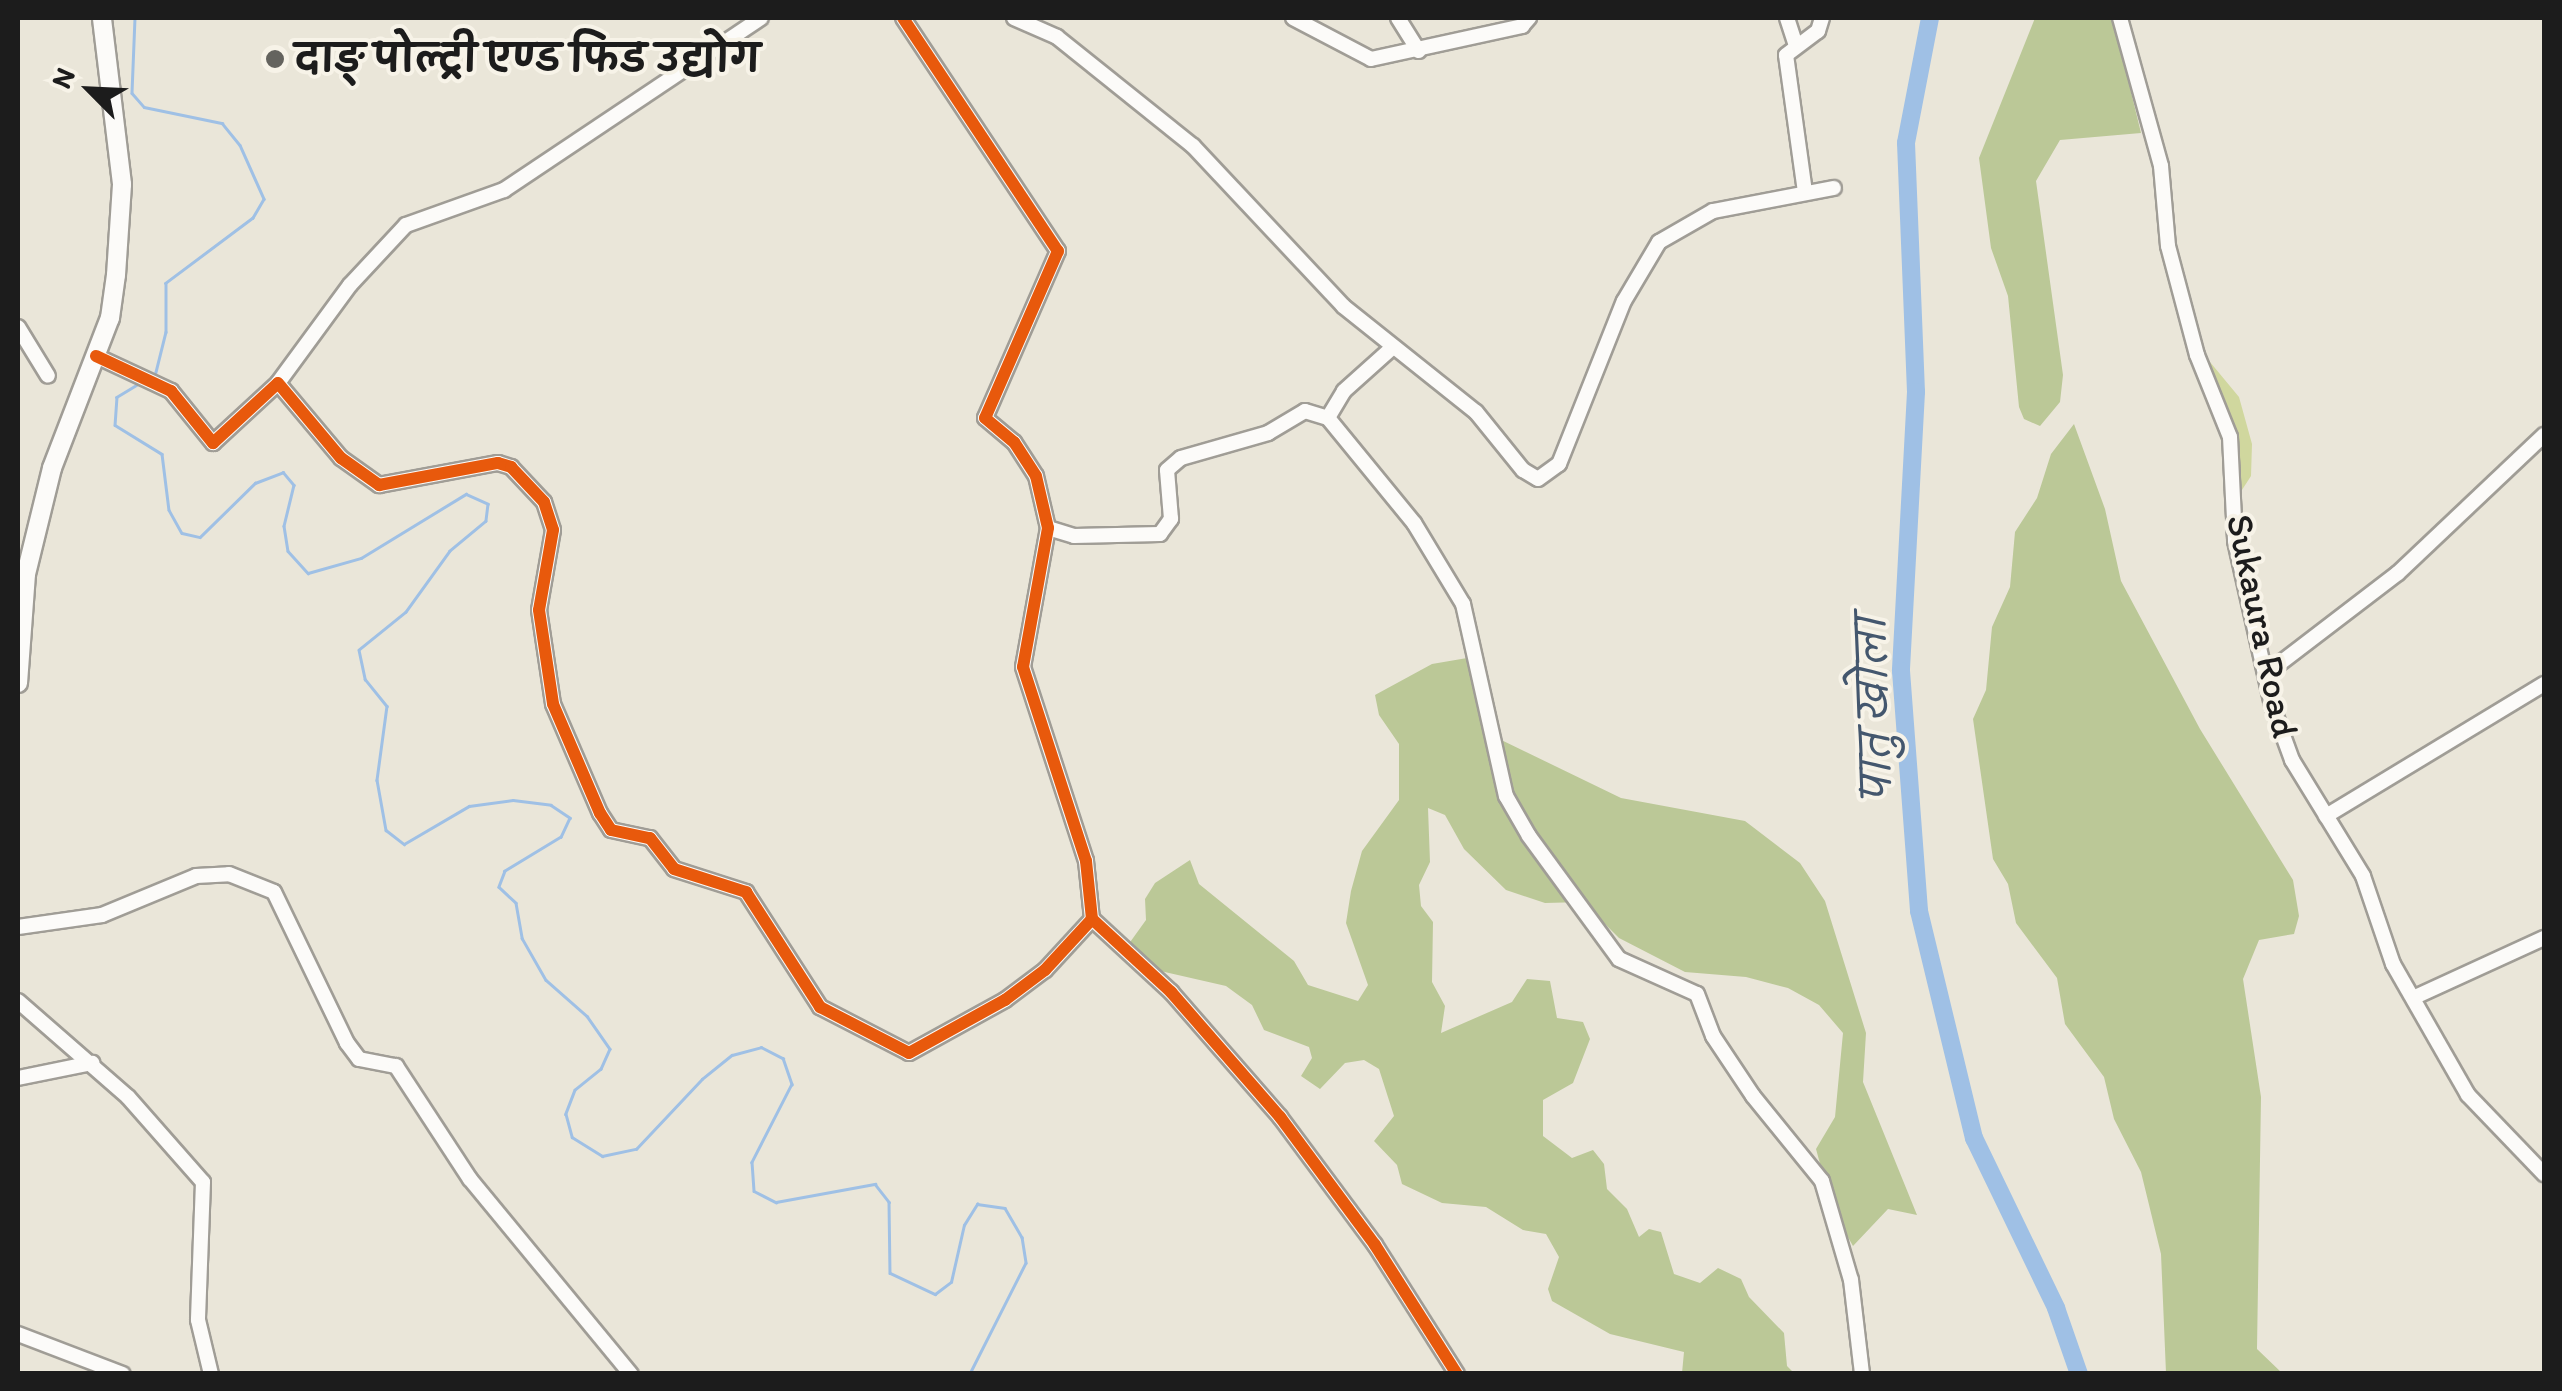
<!DOCTYPE html>
<html>
<head>
<meta charset="utf-8">
<style>
  body { margin:0 }
  #map { position:relative; width:2562px; height:1391px; overflow:hidden; background:#eae6d9; font-family:Itim,"Playpen Sans Deva",sans-serif }
  div>[style] { position:absolute }
  .green>* { inset:0; background:#d0d79e }
  .forest>* { inset:0; background:#bbc897 }
  .stream>* { height:2.5px; margin:-1.25px; padding:0 1.25px; transform-origin:1.25px; border-radius:1.25px; background:#9fc0e5 }
  .river>* { height:18px; margin:-9px; padding:0 9px; transform-origin:9px; border-radius:9px; background:#9fc0e5 }
  .roads { filter:drop-shadow(2px 0 #a09d96) drop-shadow(-2px 0 #a09d96) drop-shadow(0 2px #a09d96) drop-shadow(0 -2px #a09d96) }
  .minor>* { height:14px; margin:-7px; padding:0 7px; transform-origin:7px; border-radius:7px; background:#fcfbf9 }
  .major>* { height:18px; margin:-9px; padding:0 9px; transform-origin:9px; border-radius:9px; background:#fcfbf9 }
  .cycleway>* { height:12px; margin:-6px; padding:0 6px; transform-origin:6px; border-radius:6px; background:#e8590c }
  .dots>* { width:28px; height:28px; translate:-50% -50%; box-sizing:border-box; border:5px solid #f7f3e8; border-radius:50% }
  span { translate:-50% -50%; white-space:nowrap; text-align:center; line-height:1.15; -webkit-text-stroke:8px #f7f3e8; paint-order:stroke }
  .poi-label { font-size:38px; color:#1c1c1c; font-weight:700 }
  .left { translate:0 -50%; text-align:left }
  .street-label { font-size:38px; color:#1c1c1c }
  .water-label { font-size:40px; color:#44576e; font-style:italic }
  .frame { position:absolute; inset:0; border:20px solid #1c1c1c; pointer-events:none }
  .north { position:absolute; left:40px; top:40px; width:100px; height:100px; -webkit-text-stroke:8px #f7f3e8; paint-order:stroke; rotate:294deg; font-size:28px; font-weight:700; line-height:40px; text-align:center; color:#1c1c1c }
  .north::after { content:''; display:block; margin:auto; width:35px; height:45px; background:#1c1c1c; clip-path:polygon(50% 0,100% 100%,50% 72%,0 100%) }
</style>
</head>
<body>
<div id="map">
  <div class="green">
    <div style="clip-path:polygon(2205px 356px,2239px 397px,2252px 444px,2251px 476px,2240px 493px,2235px 436px)"></div>
  </div>
  <div class="forest">
    <div style="clip-path:polygon(2035px 18px,2113px 18px,2141px 133px,2060px 140px,2036px 181px,2063px 375px,2060px 402px,2040px 426px,2024px 419px,2019px 407px,2008px 296px,1991px 248px,1979px 158px)"></div>
    <div style="clip-path:polygon(2074px 424px,2105px 509px,2121px 581px,2200px 729px,2293px 880px,2299px 916px,2294px 934px,2259px 940px,2243px 979px,2261px 1097px,2257px 1349px,2282px 1373px,2166px 1373px,2161px 1254px,2141px 1172px,2114px 1119px,2104px 1077px,2065px 1024px,2057px 978px,2016px 923px,2008px 884px,1993px 859px,1973px 719px,1986px 690px,1992px 627px,2010px 587px,2015px 532px,2037px 498px,2051px 454px)"></div>
    <div style="clip-path:polygon(1473px 657px,1480px 719px,1491px 735px,1621px 798px,1745px 821px,1800px 863px,1825px 901px,1866px 1033px,1863px 1082px,1917px 1215px,1888px 1209px,1853px 1246px,1833px 1211px,1816px 1149px,1835px 1117px,1843px 1033px,1819px 1005px,1788px 988px,1746px 977px,1685px 972px,1619px 938px,1583px 902px,1545px 903px,1506px 890px,1464px 849px,1445px 815px,1428px 808px,1430px 862px,1419px 885px,1421px 906px,1433px 922px,1432px 982px,1445px 1006px,1441px 1033px,1512px 1002px,1527px 979px,1550px 981px,1557px 1018px,1583px 1022px,1590px 1039px,1573px 1083px,1543px 1100px,1543px 1136px,1572px 1158px,1593px 1150px,1604px 1164px,1607px 1189px,1627px 1209px,1639px 1237px,1649px 1229px,1661px 1232px,1674px 1274px,1700px 1283px,1718px 1268px,1741px 1279px,1749px 1297px,1784px 1333px,1787px 1366px,1794px 1373px,1682px 1373px,1684px 1352px,1610px 1334px,1552px 1301px,1548px 1289px,1559px 1257px,1546px 1234px,1523px 1230px,1486px 1207px,1442px 1203px,1402px 1184px,1397px 1165px,1374px 1141px,1394px 1116px,1379px 1069px,1364px 1060px,1345px 1063px,1320px 1089px,1301px 1076px,1312px 1058px,1309px 1047px,1264px 1030px,1252px 1005px,1226px 986px,1156px 970px,1128px 945px,1146px 920px,1145px 899px,1155px 883px,1190px 860px,1199px 884px,1294px 961px,1308px 985px,1358px 1001px,1368px 985px,1346px 923px,1351px 891px,1362px 851px,1399px 800px,1399px 744px,1379px 715px,1375px 695px,1432px 664px)"></div>
  </div>
  <div class="stream">
    <div style="left:135px;top:18px;width:75px;rotate:92.3deg"></div>
    <div style="left:132px;top:93px;width:18px;rotate:49deg"></div>
    <div style="left:144px;top:107px;width:80px;rotate:11.6deg"></div>
    <div style="left:222px;top:123px;width:28px;rotate:51deg"></div>
    <div style="left:240px;top:145px;width:59px;rotate:66deg"></div>
    <div style="left:264px;top:199px;width:22px;rotate:120deg"></div>
    <div style="left:253px;top:218px;width:109px;rotate:143.2deg"></div>
    <div style="left:166px;top:283px;width:49px;rotate:90deg"></div>
    <div style="left:166px;top:332px;width:45px;rotate:104deg"></div>
    <div style="left:139px;top:384px;width:26px;rotate:149deg"></div>
    <div style="left:117px;top:397px;width:28px;rotate:94deg"></div>
    <div style="left:115px;top:425px;width:55px;rotate:31.7deg"></div>
    <div style="left:162px;top:454px;width:56px;rotate:82.9deg"></div>
    <div style="left:169px;top:510px;width:26px;rotate:61deg"></div>
    <div style="left:182px;top:533px;width:18px;rotate:13deg"></div>
    <div style="left:200px;top:537px;width:77px;rotate:-44.5deg"></div>
    <div style="left:255px;top:483px;width:30px;rotate:-21deg"></div>
    <div style="left:283px;top:472px;width:17px;rotate:50deg"></div>
    <div style="left:294px;top:485px;width:42px;rotate:103.7deg"></div>
    <div style="left:284px;top:526px;width:25px;rotate:81deg"></div>
    <div style="left:288px;top:551px;width:30px;rotate:48deg"></div>
    <div style="left:308px;top:573px;width:55px;rotate:-15.8deg"></div>
    <div style="left:361px;top:558px;width:123px;rotate:-31.4deg"></div>
    <div style="left:466px;top:494px;width:24px;rotate:24deg"></div>
    <div style="left:488px;top:504px;width:17px;rotate:97deg"></div>
    <div style="left:486px;top:521px;width:47px;rotate:140.2deg"></div>
    <div style="left:450px;top:551px;width:75px;rotate:125.8deg"></div>
    <div style="left:406px;top:612px;width:60px;rotate:141deg"></div>
    <div style="left:359px;top:650px;width:30px;rotate:78deg"></div>
    <div style="left:365px;top:679px;width:35px;rotate:51deg"></div>
    <div style="left:387px;top:706px;width:75px;rotate:97.7deg"></div>
    <div style="left:377px;top:780px;width:51px;rotate:79.8deg"></div>
    <div style="left:386px;top:830px;width:23px;rotate:38deg"></div>
    <div style="left:404px;top:844px;width:75px;rotate:-30.3deg"></div>
    <div style="left:469px;top:806px;width:44px;rotate:-7.8deg"></div>
    <div style="left:513px;top:800px;width:38px;rotate:7deg"></div>
    <div style="left:551px;top:805px;width:23px;rotate:34deg"></div>
    <div style="left:570px;top:818px;width:21px;rotate:115deg"></div>
    <div style="left:561px;top:837px;width:66px;rotate:148.7deg"></div>
    <div style="left:505px;top:871px;width:17px;rotate:111deg"></div>
    <div style="left:499px;top:887px;width:23px;rotate:43deg"></div>
    <div style="left:516px;top:903px;width:36px;rotate:80deg"></div>
    <div style="left:522px;top:938px;width:48px;rotate:60.3deg"></div>
    <div style="left:546px;top:980px;width:55px;rotate:41.3deg"></div>
    <div style="left:587px;top:1016px;width:40px;rotate:55.1deg"></div>
    <div style="left:610px;top:1049px;width:22px;rotate:114deg"></div>
    <div style="left:601px;top:1069px;width:33px;rotate:141deg"></div>
    <div style="left:575px;top:1090px;width:26px;rotate:111deg"></div>
    <div style="left:566px;top:1114px;width:24px;rotate:75deg"></div>
    <div style="left:572px;top:1137px;width:36px;rotate:32deg"></div>
    <div style="left:602px;top:1156px;width:35px;rotate:-12deg"></div>
    <div style="left:636px;top:1149px;width:96px;rotate:-46.7deg"></div>
    <div style="left:702px;top:1079px;width:38px;rotate:-39deg"></div>
    <div style="left:732px;top:1055px;width:30px;rotate:-15deg"></div>
    <div style="left:761px;top:1047px;width:25px;rotate:27deg"></div>
    <div style="left:783px;top:1058px;width:28px;rotate:71deg"></div>
    <div style="left:792px;top:1084px;width:88px;rotate:117.1deg"></div>
    <div style="left:752px;top:1162px;width:29px;rotate:86deg"></div>
    <div style="left:754px;top:1191px;width:25px;rotate:27deg"></div>
    <div style="left:776px;top:1202px;width:101px;rotate:-10.3deg"></div>
    <div style="left:875px;top:1184px;width:23px;rotate:52deg"></div>
    <div style="left:889px;top:1202px;width:71px;rotate:89.2deg"></div>
    <div style="left:890px;top:1273px;width:50px;rotate:25deg"></div>
    <div style="left:935px;top:1294px;width:20px;rotate:-37deg"></div>
    <div style="left:951px;top:1282px;width:58px;rotate:-77.2deg"></div>
    <div style="left:964px;top:1225px;width:25px;rotate:-58deg"></div>
    <div style="left:977px;top:1204px;width:28px;rotate:8deg"></div>
    <div style="left:1005px;top:1208px;width:34px;rotate:60deg"></div>
    <div style="left:1022px;top:1237px;width:26px;rotate:81deg"></div>
    <div style="left:1026px;top:1263px;width:124px;rotate:116.8deg"></div>
  </div>
  <div class="river">
    <div style="left:1930px;top:18px;width:127px;rotate:100.9deg"></div>
    <div style="left:1906px;top:143px;width:249px;rotate:87.7deg"></div>
    <div style="left:1916px;top:392px;width:279px;rotate:93.1deg"></div>
    <div style="left:1901px;top:671px;width:241px;rotate:85.7deg"></div>
    <div style="left:1919px;top:911px;width:234px;rotate:76.4deg"></div>
    <div style="left:1974px;top:1138px;width:189px;rotate:64.2deg"></div>
    <div style="left:2056px;top:1308px;width:70px;rotate:70.8deg"></div>
  </div>
  <div class="roads">
    <div class="minor">
      <div style="left:903px;top:18px;width:280px;rotate:56.4deg"></div>
      <div style="left:1058px;top:251px;width:182px;rotate:113.6deg"></div>
      <div style="left:985px;top:418px;width:38px;rotate:40deg"></div>
      <div style="left:1014px;top:442px;width:40px;rotate:57.1deg"></div>
      <div style="left:1036px;top:476px;width:53px;rotate:77deg"></div>
      <div style="left:1048px;top:528px;width:141px;rotate:100.2deg"></div>
      <div style="left:1023px;top:667px;width:204px;rotate:72deg"></div>
      <div style="left:1086px;top:861px;width:58px;rotate:84.1deg"></div>
      <div style="left:1092px;top:919px;width:108px;rotate:42.7deg"></div>
      <div style="left:1171px;top:992px;width:166px;rotate:48.9deg"></div>
      <div style="left:1280px;top:1117px;width:159px;rotate:53.4deg"></div>
      <div style="left:1375px;top:1245px;width:153px;rotate:57.6deg"></div>
      <div style="left:1014px;top:18px;width:47px;rotate:23.8deg"></div>
      <div style="left:1057px;top:37px;width:174px;rotate:38.7deg"></div>
      <div style="left:1193px;top:146px;width:219px;rotate:46.8deg"></div>
      <div style="left:1343px;top:306px;width:170px;rotate:38.6deg"></div>
      <div style="left:1476px;top:412px;width:75px;rotate:51deg"></div>
      <div style="left:1523px;top:470px;width:17px;rotate:31deg"></div>
      <div style="left:1538px;top:479px;width:26px;rotate:-36deg"></div>
      <div style="left:1559px;top:464px;width:175px;rotate:-68.3deg"></div>
      <div style="left:1624px;top:301px;width:69px;rotate:-59.3deg"></div>
      <div style="left:1659px;top:242px;width:62px;rotate:-29.9deg"></div>
      <div style="left:1713px;top:211px;width:123px;rotate:-10.8deg"></div>
      <div style="left:1293px;top:18px;width:88px;rotate:27.7deg"></div>
      <div style="left:1371px;top:59px;width:155px;rotate:-12.3deg"></div>
      <div style="left:1522px;top:26px;width:11px;rotate:-49deg"></div>
      <div style="left:1398px;top:18px;width:39px;rotate:58deg"></div>
      <div style="left:1787px;top:18px;width:26px;rotate:72deg"></div>
      <div style="left:2120px;top:18px;width:154px;rotate:74.5deg"></div>
      <div style="left:2161px;top:166px;width:80px;rotate:85deg"></div>
      <div style="left:2168px;top:246px;width:113px;rotate:75.1deg"></div>
      <div style="left:2197px;top:355px;width:88px;rotate:68.1deg"></div>
      <div style="left:2230px;top:437px;width:104px;rotate:87.2deg"></div>
      <div style="left:2235px;top:541px;width:168px;rotate:77.3deg"></div>
      <div style="left:2272px;top:705px;width:59px;rotate:70deg"></div>
      <div style="left:2292px;top:760px;width:136px;rotate:58.5deg"></div>
      <div style="left:2363px;top:876px;width:93px;rotate:71.2deg"></div>
      <div style="left:2393px;top:964px;width:151px;rotate:60.2deg"></div>
      <div style="left:2468px;top:1095px;width:110px;rotate:46.1deg"></div>
      <div style="left:1805px;top:192px;width:138px;rotate:-97.9deg"></div>
      <div style="left:1786px;top:55px;width:40px;rotate:-37deg"></div>
      <div style="left:1818px;top:31px;width:14px;rotate:-73deg"></div>
      <div style="left:18px;top:327px;width:57px;rotate:58.5deg"></div>
      <div style="left:1393px;top:347px;width:66px;rotate:138.1deg"></div>
      <div style="left:1344px;top:391px;width:31px;rotate:121deg"></div>
      <div style="left:1328px;top:418px;width:136px;rotate:50.7deg"></div>
      <div style="left:1414px;top:523px;width:95px;rotate:58.8deg"></div>
      <div style="left:1463px;top:604px;width:197px;rotate:77.4deg"></div>
      <div style="left:1506px;top:796px;width:46px;rotate:60.1deg"></div>
      <div style="left:1529px;top:836px;width:152px;rotate:53.8deg"></div>
      <div style="left:1619px;top:959px;width:85px;rotate:24.2deg"></div>
      <div style="left:1697px;top:994px;width:45px;rotate:69.1deg"></div>
      <div style="left:1713px;top:1036px;width:72px;rotate:56.3deg"></div>
      <div style="left:1753px;top:1096px;width:109px;rotate:50.9deg"></div>
      <div style="left:1822px;top:1181px;width:103px;rotate:73.7deg"></div>
      <div style="left:1851px;top:1280px;width:95px;rotate:83.3deg"></div>
      <div style="left:96px;top:356px;width:83px;rotate:25deg"></div>
      <div style="left:171px;top:391px;width:67px;rotate:51.1deg"></div>
      <div style="left:213px;top:443px;width:88px;rotate:-42.7deg"></div>
      <div style="left:278px;top:383px;width:98px;rotate:50deg"></div>
      <div style="left:341px;top:458px;width:47px;rotate:35.4deg"></div>
      <div style="left:379px;top:485px;width:121px;rotate:-10.5deg"></div>
      <div style="left:498px;top:463px;width:14px;rotate:17deg"></div>
      <div style="left:511px;top:467px;width:48px;rotate:46.7deg"></div>
      <div style="left:544px;top:502px;width:29px;rotate:72deg"></div>
      <div style="left:553px;top:530px;width:81px;rotate:99.9deg"></div>
      <div style="left:539px;top:610px;width:95px;rotate:81.5deg"></div>
      <div style="left:553px;top:704px;width:119px;rotate:66.7deg"></div>
      <div style="left:600px;top:813px;width:20px;rotate:57deg"></div>
      <div style="left:611px;top:830px;width:40px;rotate:12deg"></div>
      <div style="left:650px;top:838px;width:39px;rotate:52deg"></div>
      <div style="left:674px;top:869px;width:76px;rotate:17.7deg"></div>
      <div style="left:746px;top:892px;width:137px;rotate:57.2deg"></div>
      <div style="left:820px;top:1007px;width:100px;rotate:27.3deg"></div>
      <div style="left:909px;top:1053px;width:110px;rotate:-28.9deg"></div>
      <div style="left:1005px;top:1000px;width:50px;rotate:-36.9deg"></div>
      <div style="left:1045px;top:970px;width:69px;rotate:-47.3deg"></div>
      <div style="left:278px;top:383px;width:122px;rotate:-53.7deg"></div>
      <div style="left:350px;top:285px;width:82px;rotate:-47deg"></div>
      <div style="left:406px;top:225px;width:104px;rotate:-19.7deg"></div>
      <div style="left:504px;top:190px;width:309px;rotate:-33.8deg"></div>
      <div style="left:1048px;top:528px;width:27px;rotate:17deg"></div>
      <div style="left:1074px;top:536px;width:86px;rotate:-1.3deg"></div>
      <div style="left:1160px;top:534px;width:19px;rotate:-54deg"></div>
      <div style="left:1171px;top:519px;width:49px;rotate:-94.7deg"></div>
      <div style="left:1167px;top:470px;width:18px;rotate:-41deg"></div>
      <div style="left:1181px;top:458px;width:91px;rotate:-16deg"></div>
      <div style="left:1268px;top:433px;width:43px;rotate:-30.7deg"></div>
      <div style="left:1305px;top:411px;width:24px;rotate:17deg"></div>
      <div style="left:2266px;top:674px;width:166px;rotate:-37.4deg"></div>
      <div style="left:2398px;top:573px;width:201px;rotate:-43.4deg"></div>
      <div style="left:2326px;top:816px;width:255px;rotate:-31.2deg"></div>
      <div style="left:18px;top:927px;width:85px;rotate:-8.1deg"></div>
      <div style="left:102px;top:915px;width:102px;rotate:-22.5deg"></div>
      <div style="left:196px;top:876px;width:33px;rotate:-3deg"></div>
      <div style="left:229px;top:874px;width:48px;rotate:21.8deg"></div>
      <div style="left:274px;top:892px;width:168px;rotate:64.2deg"></div>
      <div style="left:347px;top:1043px;width:20px;rotate:53deg"></div>
      <div style="left:359px;top:1059px;width:38px;rotate:11deg"></div>
      <div style="left:396px;top:1066px;width:135px;rotate:56.8deg"></div>
      <div style="left:470px;top:1179px;width:253px;rotate:50.5deg"></div>
      <div style="left:2415px;top:997px;width:142px;rotate:-24.6deg"></div>
      <div style="left:18px;top:1001px;width:146px;rotate:41.1deg"></div>
      <div style="left:128px;top:1097px;width:113px;rotate:48.6deg"></div>
      <div style="left:203px;top:1182px;width:138px;rotate:92.1deg"></div>
      <div style="left:198px;top:1320px;width:56px;rotate:76.5deg"></div>
      <div style="left:18px;top:1078px;width:76px;rotate:-11.5deg"></div>
      <div style="left:18px;top:1334px;width:112px;rotate:20.9deg"></div>
    </div>
    <div class="major">
      <div style="left:18px;top:683px;width:109px;rotate:-85.8deg"></div>
      <div style="left:26px;top:574px;width:109px;rotate:-76.2deg"></div>
      <div style="left:52px;top:468px;width:161px;rotate:-68.9deg"></div>
      <div style="left:110px;top:318px;width:43px;rotate:-82.1deg"></div>
      <div style="left:116px;top:275px;width:91px;rotate:-86.2deg"></div>
      <div style="left:122px;top:184px;width:167px;rotate:-96.9deg"></div>
    </div>
  </div>
  <div class="cycleway">
    <div style="left:903px;top:18px;width:280px;rotate:56.4deg"></div>
    <div style="left:1058px;top:251px;width:182px;rotate:113.6deg"></div>
    <div style="left:985px;top:418px;width:38px;rotate:40deg"></div>
    <div style="left:1014px;top:442px;width:40px;rotate:57.1deg"></div>
    <div style="left:1036px;top:476px;width:53px;rotate:77deg"></div>
    <div style="left:1048px;top:528px;width:141px;rotate:100.2deg"></div>
    <div style="left:1023px;top:667px;width:204px;rotate:72deg"></div>
    <div style="left:1086px;top:861px;width:58px;rotate:84.1deg"></div>
    <div style="left:1092px;top:919px;width:108px;rotate:42.7deg"></div>
    <div style="left:1171px;top:992px;width:166px;rotate:48.9deg"></div>
    <div style="left:1280px;top:1117px;width:159px;rotate:53.4deg"></div>
    <div style="left:1375px;top:1245px;width:153px;rotate:57.6deg"></div>
    <div style="left:96px;top:356px;width:83px;rotate:25deg"></div>
    <div style="left:171px;top:391px;width:67px;rotate:51.1deg"></div>
    <div style="left:213px;top:443px;width:88px;rotate:-42.7deg"></div>
    <div style="left:278px;top:383px;width:98px;rotate:50deg"></div>
    <div style="left:341px;top:458px;width:47px;rotate:35.4deg"></div>
    <div style="left:379px;top:485px;width:121px;rotate:-10.5deg"></div>
    <div style="left:498px;top:463px;width:14px;rotate:17deg"></div>
    <div style="left:511px;top:467px;width:48px;rotate:46.7deg"></div>
    <div style="left:544px;top:502px;width:29px;rotate:72deg"></div>
    <div style="left:553px;top:530px;width:81px;rotate:99.9deg"></div>
    <div style="left:539px;top:610px;width:95px;rotate:81.5deg"></div>
    <div style="left:553px;top:704px;width:119px;rotate:66.7deg"></div>
    <div style="left:600px;top:813px;width:20px;rotate:57deg"></div>
    <div style="left:611px;top:830px;width:40px;rotate:12deg"></div>
    <div style="left:650px;top:838px;width:39px;rotate:52deg"></div>
    <div style="left:674px;top:869px;width:76px;rotate:17.7deg"></div>
    <div style="left:746px;top:892px;width:137px;rotate:57.2deg"></div>
    <div style="left:820px;top:1007px;width:100px;rotate:27.3deg"></div>
    <div style="left:909px;top:1053px;width:110px;rotate:-28.9deg"></div>
    <div style="left:1005px;top:1000px;width:50px;rotate:-36.9deg"></div>
    <div style="left:1045px;top:970px;width:69px;rotate:-47.3deg"></div>
  </div>
  <div class="dots">
    <div style="left:275px;top:59px;background:#64635e"></div>
  </div>
  <div class="poi-label">
    <span class="left" style="left:295px;top:59px">दाङ् पोल्ट्री एण्ड फिड उद्योग</span>
  </div>
  <div class="street-label">
    <span style="left:2262px;top:626px;rotate:78deg">Sukaura Road</span>
  </div>
  <div class="water-label">
    <span style="left:1874px;top:710px;rotate:-92deg">पातु खोला</span>
  </div>
  <div class="frame"></div>
  <div class="north">N</div>
</div>
</body>
</html>
